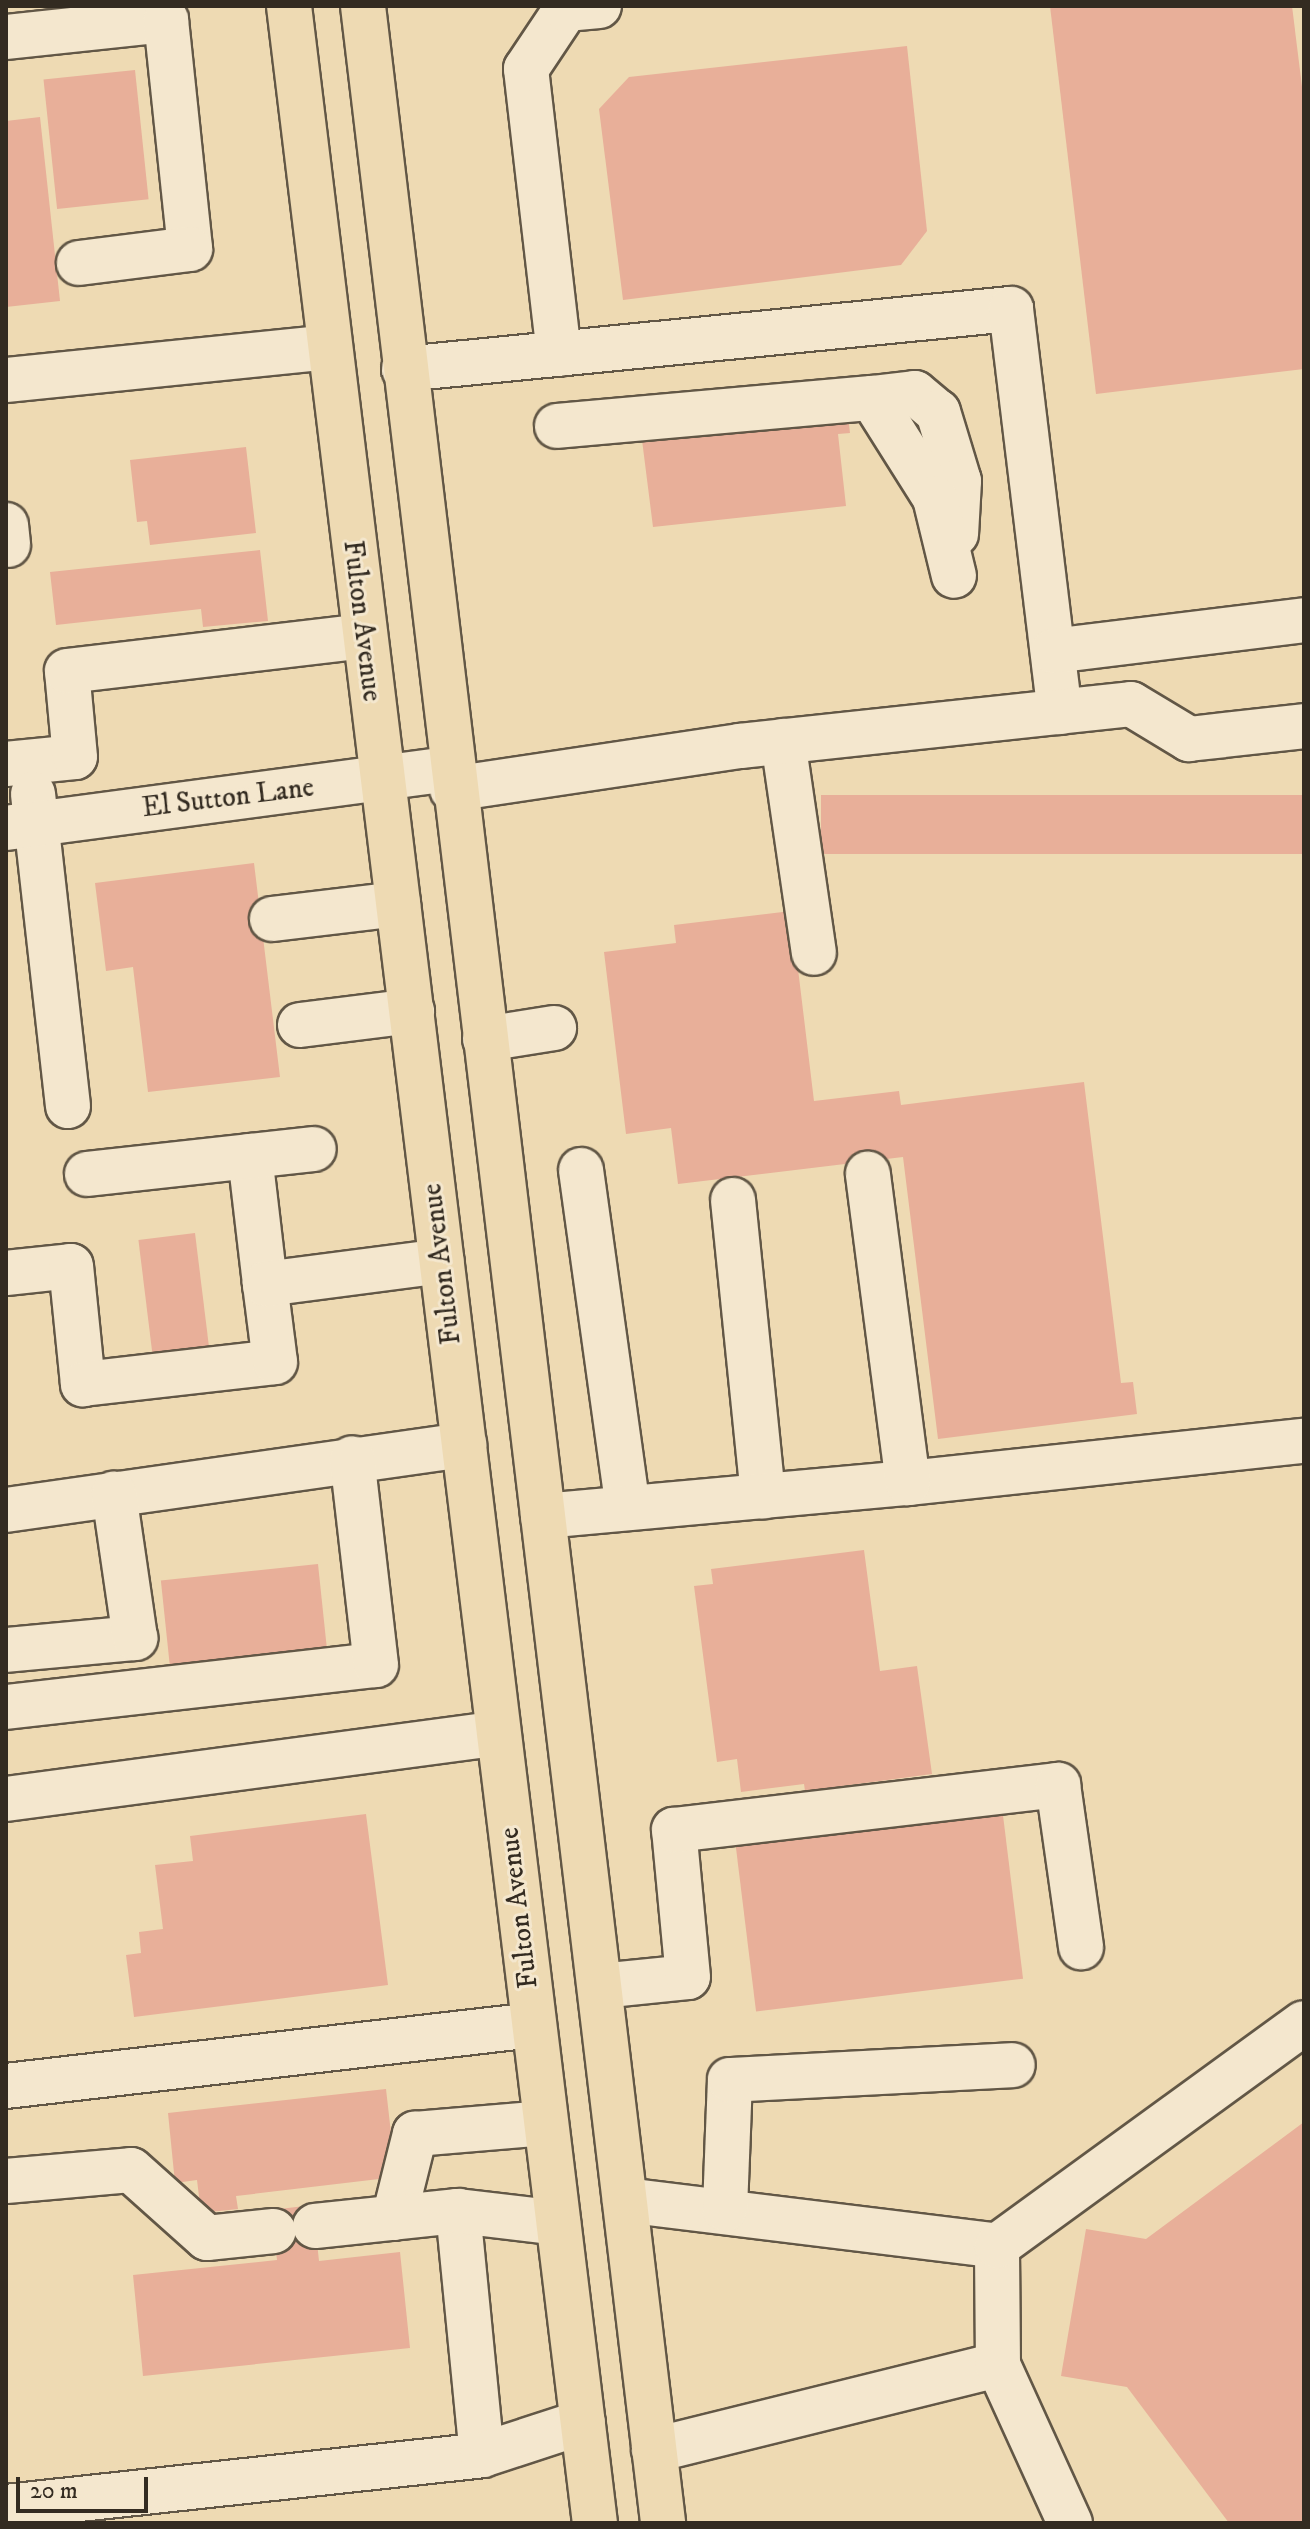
<!DOCTYPE html>
<html>
<head>
<meta charset="utf-8">
<style>
  body { margin:0 }
  #map { position:relative; width:1310px; height:2529px; overflow:hidden; background:#eedab3; font-family:"IM FELL DW Pica",serif }
  div>[style] { position:absolute }
  .building>* { inset:0; background:#e8af99; transform-origin:0 0 }
  .roads { filter:drop-shadow(2px 0 #625746) drop-shadow(-2px 0 #625746) drop-shadow(0 2px #625746) drop-shadow(0 -2px #625746) }
  .minor>* { height:44px; margin:-22px; padding:0 22px; transform-origin:22px; border-radius:22px; background:#f4e7ce }
  .major>* { height:44px; margin:-22px; padding:0 22px; transform-origin:22px; border-radius:22px; background:#eedab3 }
  span { translate:-50% -50%; white-space:nowrap; text-align:center; line-height:1.15; -webkit-text-stroke:6px #f4e7ce; paint-order:stroke }
  .street-label { font-size:28px; color:#332b21 }
  .frame { position:absolute; inset:0; border:8px solid #332b21; pointer-events:none }
  .scale { position:absolute; left:16px; top:2477px; width:132px; height:36px; box-sizing:border-box; border:4px solid #332b21; border-top:0; padding-left:10px; font-size:24px; line-height:28px; white-space:nowrap; color:#332b21; -webkit-text-stroke:6px #f4e7ce; paint-order:stroke }
</style>
</head>
<body>
<div id="map">
  <div class="building">
    <div style="clip-path:polygon(1050px 6px,1292px 6px,1304px 103px,1304px 369px,1096px 394px)"></div>
    <div style="clip-path:polygon(907px 46px,927px 231px,901px 265px,623px 300px,599px 109px,629px 77px)"></div>
    <div style="left:135px;top:70px;width:130px;height:92px;rotate:84deg"></div>
    <div style="clip-path:polygon(40px 117px,60px 301px,6px 307px,6px 121px)"></div>
    <div style="clip-path:polygon(848px 416px,850px 433px,838px 434px,846px 506px,653px 527px,642px 440px)"></div>
    <div style="clip-path:polygon(246px 447px,256px 533px,150px 545px,147px 521px,137px 522px,130px 460px)"></div>
    <div style="clip-path:polygon(260px 550px,268px 621px,203px 627px,201px 609px,56px 625px,50px 572px)"></div>
    <div style="left:1304px;top:795px;width:59px;height:483px;rotate:90deg"></div>
    <div style="clip-path:polygon(254px 863px,280px 1077px,148px 1092px,133px 967px,106px 971px,95px 883px)"></div>
    <div style="clip-path:polygon(791px 911px,814px 1101px,899px 1091px,901px 1105px,1084px 1082px,1121px 1383px,1133px 1382px,1137px 1414px,938px 1439px,903px 1157px,678px 1184px,671px 1128px,626px 1134px,604px 952px,676px 943px,674px 925px)"></div>
    <div style="left:195px;top:1233px;width:120px;height:57px;rotate:83deg"></div>
    <div style="clip-path:polygon(864px 1550px,880px 1671px,917px 1666px,932px 1774px,805px 1791px,804px 1784px,741px 1792px,737px 1759px,717px 1762px,694px 1586px,713px 1584px,711px 1569px)"></div>
    <div style="left:318px;top:1564px;width:90px;height:158px;rotate:84deg"></div>
    <div style="left:1001px;top:1799px;width:181px;height:269px;rotate:83deg"></div>
    <div style="clip-path:polygon(366px 1814px,388px 1985px,134px 2017px,126px 1955px,141px 1953px,139px 1932px,163px 1929px,155px 1865px,193px 1861px,190px 1836px)"></div>
    <div style="clip-path:polygon(386px 2089px,396px 2177px,236px 2196px,238px 2209px,201px 2213px,197px 2180px,175px 2183px,168px 2113px)"></div>
    <div style="clip-path:polygon(1304px 2122px,1304px 2523px,1229px 2523px,1127px 2387px,1061px 2376px,1086px 2229px,1146px 2239px)"></div>
    <div style="clip-path:polygon(313px 2205px,319px 2261px,400px 2252px,410px 2348px,143px 2376px,133px 2275px,277px 2260px,271px 2210px)"></div>
  </div>
  <div class="roads">
    <div class="minor">
      <div style="left:6px;top:37px;width:161px;rotate:-6.1deg"></div>
      <div style="left:166px;top:20px;width:230px;rotate:84deg"></div>
      <div style="left:190px;top:249px;width:112px;rotate:172.8deg"></div>
      <div style="left:559px;top:354px;width:287px;rotate:-96.6deg"></div>
      <div style="left:526px;top:69px;width:72px;rotate:-56.3deg"></div>
      <div style="left:566px;top:9px;width:33px;rotate:-5deg"></div>
      <div style="left:404px;top:369px;width:610px;rotate:-5.65deg"></div>
      <div style="left:1011px;top:309px;width:406px;rotate:83.1deg"></div>
      <div style="left:6px;top:380px;width:325px;rotate:-5.8deg"></div>
      <div style="left:872px;top:398px;width:43px;rotate:-6.6deg"></div>
      <div style="left:915px;top:393px;width:30px;rotate:40deg"></div>
      <div style="left:938px;top:412px;width:72px;rotate:73.1deg"></div>
      <div style="left:959px;top:481px;width:53px;rotate:93.2deg"></div>
      <div style="left:557px;top:426px;width:316px;rotate:-5.1deg"></div>
      <div style="left:872px;top:398px;width:118px;rotate:57.8deg"></div>
      <div style="left:935px;top:498px;width:80px;rotate:76.3deg"></div>
      <div style="left:6px;top:525px;width:20px;rotate:84deg"></div>
      <div style="left:1053px;top:651px;width:253px;rotate:-7deg"></div>
      <div style="left:783px;top:741px;width:214px;rotate:81.7deg"></div>
      <div style="left:6px;top:764px;width:69px;rotate:-5.8deg"></div>
      <div style="left:75px;top:757px;width:86px;rotate:-95.3deg"></div>
      <div style="left:67px;top:671px;width:298px;rotate:-6.7deg"></div>
      <div style="left:452px;top:789px;width:291px;rotate:-8.5deg"></div>
      <div style="left:740px;top:746px;width:393px;rotate:-6.1deg"></div>
      <div style="left:1131px;top:704px;width:68px;rotate:31.1deg"></div>
      <div style="left:1189px;top:739px;width:116px;rotate:-6.4deg"></div>
      <div style="left:33px;top:794px;width:314px;rotate:83.6deg"></div>
      <div style="left:6px;top:828px;width:448px;rotate:-7.6deg"></div>
      <div style="left:272px;top:919px;width:127px;rotate:-6.8deg"></div>
      <div style="left:300px;top:1025px;width:113px;rotate:-7.1deg"></div>
      <div style="left:485px;top:1039px;width:70px;rotate:-9.1deg"></div>
      <div style="left:250px;top:1156px;width:129px;rotate:83.3deg"></div>
      <div style="left:581px;top:1170px;width:341px;rotate:82.1deg"></div>
      <div style="left:87px;top:1174px;width:228px;rotate:-6.3deg"></div>
      <div style="left:733px;top:1200px;width:298px;rotate:84.2deg"></div>
      <div style="left:6px;top:1273px;width:65px;rotate:-6.1deg"></div>
      <div style="left:71px;top:1266px;width:119px;rotate:84.2deg"></div>
      <div style="left:83px;top:1384px;width:193px;rotate:-6.5deg"></div>
      <div style="left:275px;top:1362px;width:79px;rotate:-97.3deg"></div>
      <div style="left:265px;top:1284px;width:178px;rotate:-7.4deg"></div>
      <div style="left:908px;top:1483px;width:398px;rotate:-6.1deg"></div>
      <div style="left:6px;top:1510px;width:463px;rotate:-8.1deg"></div>
      <div style="left:543px;top:1516px;width:366px;rotate:-5.2deg"></div>
      <div style="left:908px;top:1483px;width:312px;rotate:-97.4deg"></div>
      <div style="left:6px;top:1650px;width:130px;rotate:-5.3deg"></div>
      <div style="left:135px;top:1638px;width:146px;rotate:-98.3deg"></div>
      <div style="left:6px;top:1707px;width:372px;rotate:-6.5deg"></div>
      <div style="left:376px;top:1665px;width:208px;rotate:-96.6deg"></div>
      <div style="left:6px;top:1799px;width:496px;rotate:-7.6deg"></div>
      <div style="left:600px;top:1986px;width:88px;rotate:-5.8deg"></div>
      <div style="left:688px;top:1977px;width:148px;rotate:-95.4deg"></div>
      <div style="left:674px;top:1830px;width:387px;rotate:-6.7deg"></div>
      <div style="left:1058px;top:1785px;width:164px;rotate:81.9deg"></div>
      <div style="left:6px;top:2086px;width:531px;rotate:-6.6deg"></div>
      <div style="left:6px;top:2181px;width:125px;rotate:-5deg"></div>
      <div style="left:131px;top:2170px;width:102px;rotate:41.8deg"></div>
      <div style="left:207px;top:2238px;width:67px;rotate:-6deg"></div>
      <div style="left:625px;top:2200px;width:375px;rotate:7deg"></div>
      <div style="left:725px;top:2209px;width:129px;rotate:-87.8deg"></div>
      <div style="left:730px;top:2080px;width:283px;rotate:-3deg"></div>
      <div style="left:458px;top:2211px;width:245px;rotate:84.4deg"></div>
      <div style="left:394px;top:2218px;width:87px;rotate:-76deg"></div>
      <div style="left:415px;top:2134px;width:131px;rotate:-4.8deg"></div>
      <div style="left:315px;top:2226px;width:144px;rotate:-6deg"></div>
      <div style="left:458px;top:2211px;width:101px;rotate:6.8deg"></div>
      <div style="left:654px;top:2450px;width:354px;rotate:-13.9deg"></div>
      <div style="left:6px;top:2507px;width:479px;rotate:-6.2deg"></div>
      <div style="left:482px;top:2455px;width:106px;rotate:-18.1deg"></div>
      <div style="left:1070px;top:2523px;width:174px;rotate:-114.5deg"></div>
      <div style="left:998px;top:2365px;width:119px;rotate:-90.5deg"></div>
      <div style="left:997px;top:2246px;width:379px;rotate:-36deg"></div>
    </div>
    <div class="major">
      <div style="left:289px;top:6px;width:2536px;rotate:83.07deg"></div>
      <div style="left:363px;top:6px;width:2535px;rotate:83.2deg"></div>
    </div>
  </div>
  <div class="street-label">
    <span style="left:362px;top:621px;rotate:83deg">Fulton Avenue</span>
    <span style="left:228px;top:798px;rotate:-7deg">El Sutton Lane</span>
    <span style="left:442px;top:1264px;rotate:-97deg">Fulton Avenue</span>
    <span style="left:519px;top:1908px;rotate:-97deg">Fulton Avenue</span>
  </div>
  <div class="frame"></div>
  <div class="scale">20 m</div>
</div>
</body>
</html>
